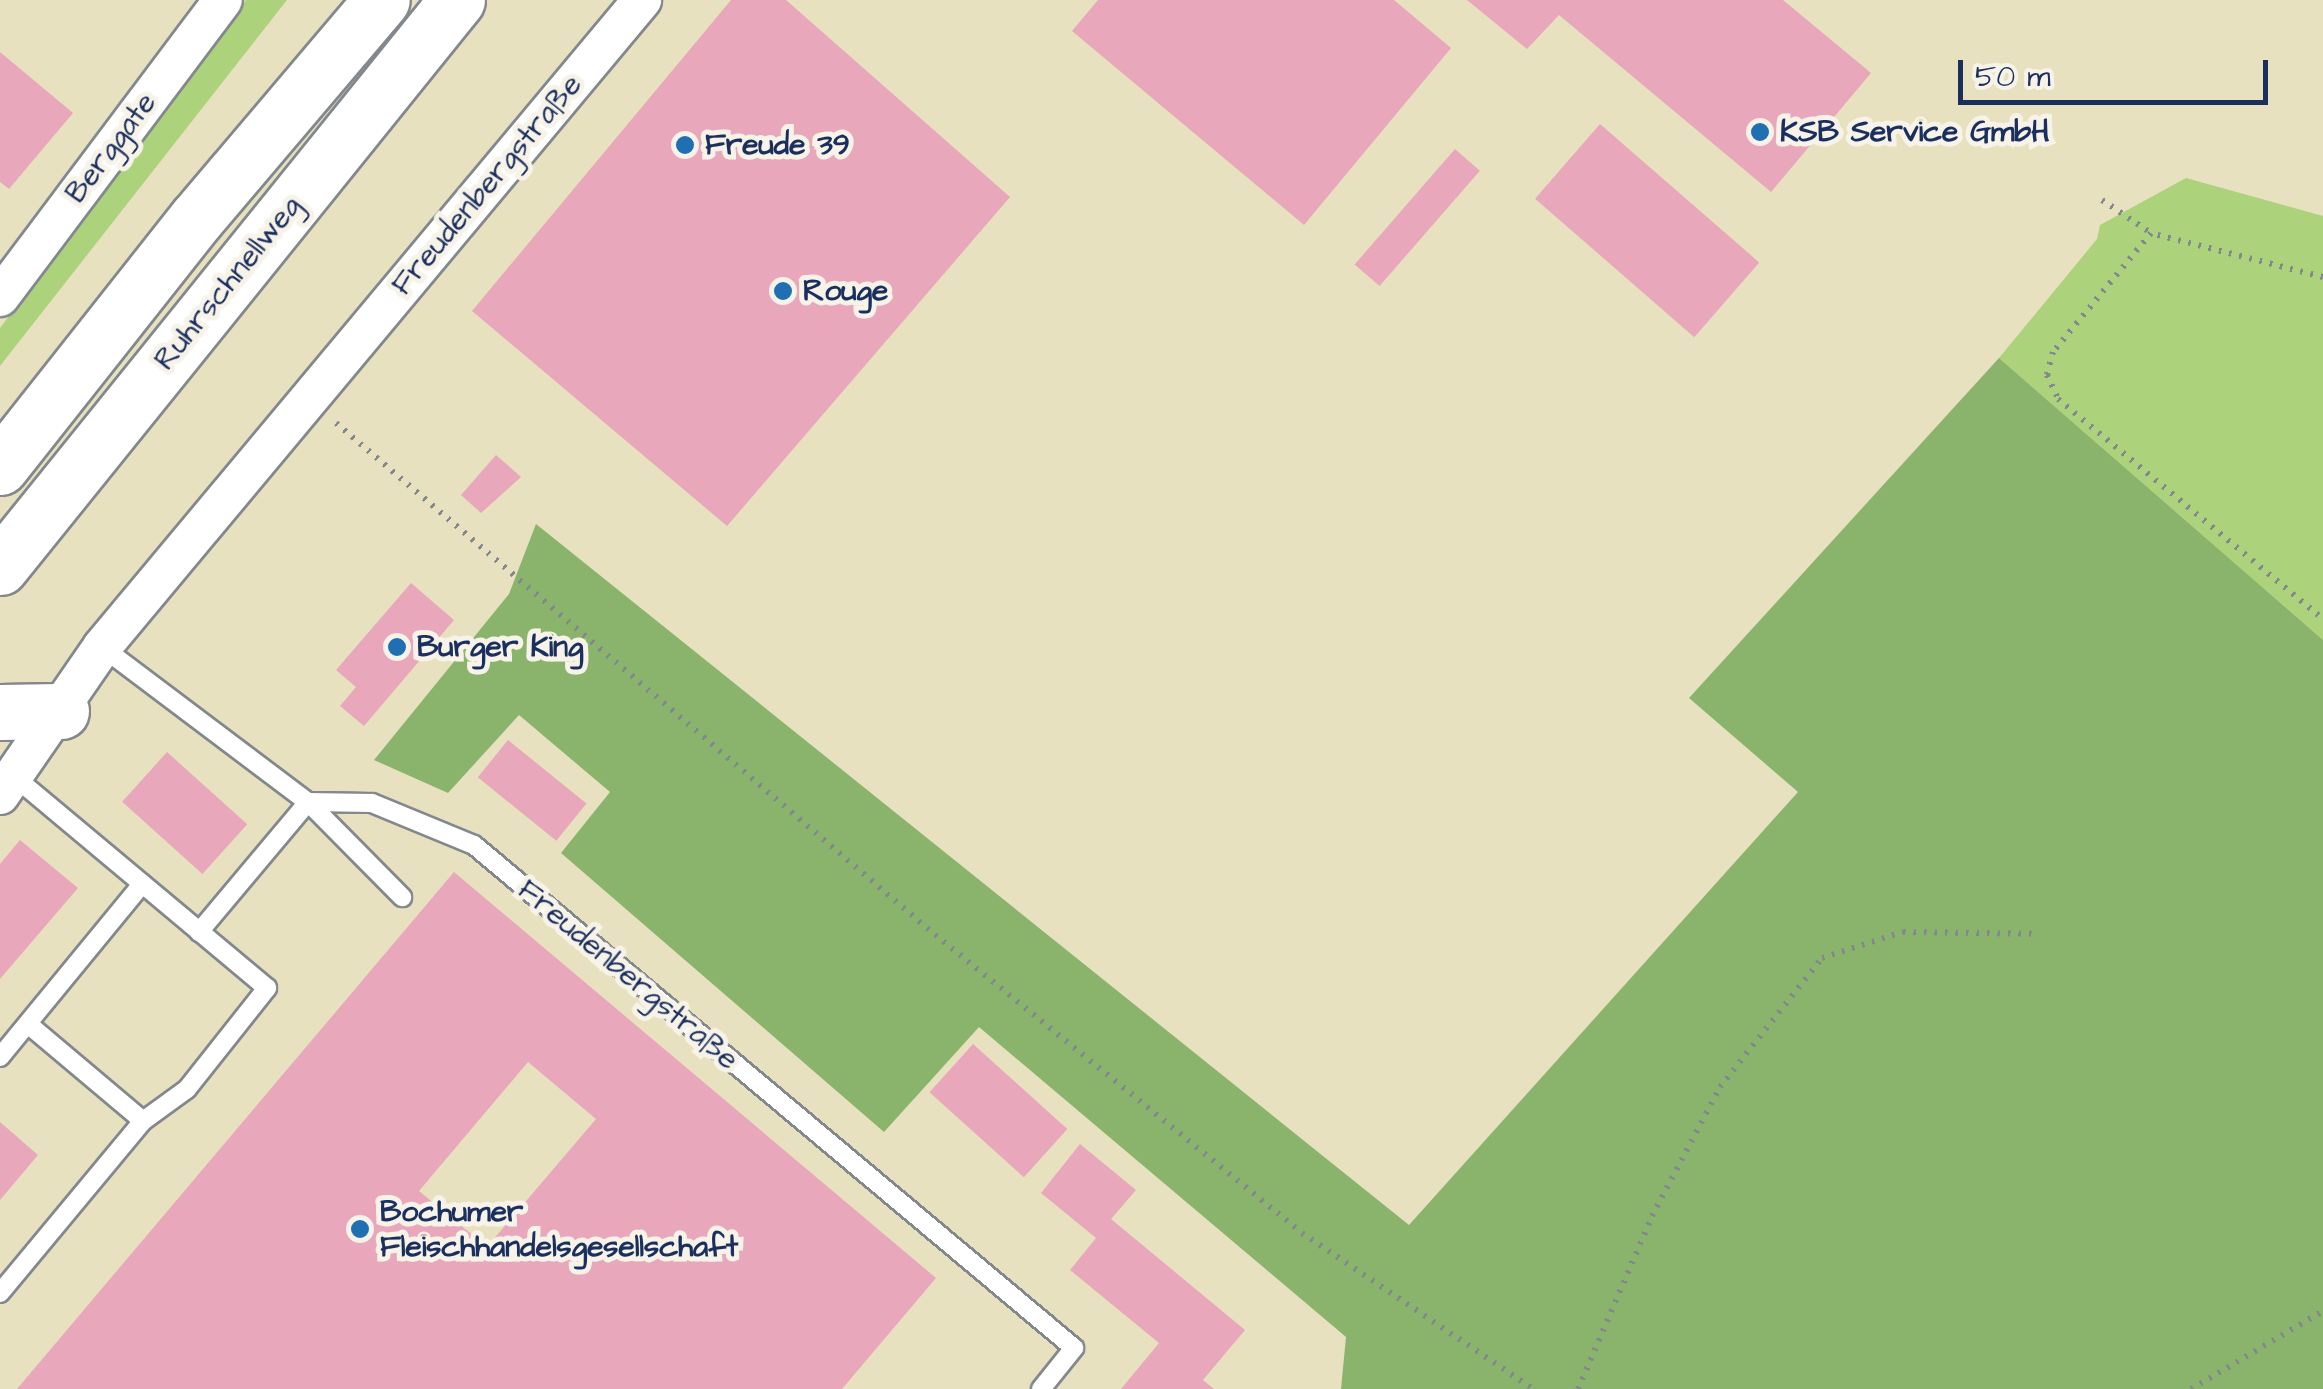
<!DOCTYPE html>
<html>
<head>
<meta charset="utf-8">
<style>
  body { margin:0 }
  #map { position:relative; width:2323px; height:1389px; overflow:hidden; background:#e8e1bf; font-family:"Architects Daughter",sans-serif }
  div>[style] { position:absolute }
  .green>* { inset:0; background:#add27c }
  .forest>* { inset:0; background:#8ab46c }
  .building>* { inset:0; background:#e8a7bb; transform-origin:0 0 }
  .path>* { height:6px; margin-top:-3px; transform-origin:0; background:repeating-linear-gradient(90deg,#82888e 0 2.5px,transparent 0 10.5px) }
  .roads { filter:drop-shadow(2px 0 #82888e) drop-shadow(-2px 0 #82888e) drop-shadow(0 2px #82888e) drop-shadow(0 -2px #82888e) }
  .service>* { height:18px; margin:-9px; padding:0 9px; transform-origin:9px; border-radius:9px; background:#fff }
  .minor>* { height:38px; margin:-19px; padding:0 19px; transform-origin:19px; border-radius:19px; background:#fff }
  .motorway>* { height:55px; margin:-27.5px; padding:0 27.5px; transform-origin:27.5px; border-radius:27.5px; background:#fff }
  .dots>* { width:28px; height:28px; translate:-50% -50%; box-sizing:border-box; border:5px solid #f7f3e8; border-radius:50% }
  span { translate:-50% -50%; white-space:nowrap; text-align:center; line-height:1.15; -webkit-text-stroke:10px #f7f3e8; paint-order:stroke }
  .poi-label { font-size:30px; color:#1b2f5e; font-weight:700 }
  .left { translate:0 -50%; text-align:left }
  .street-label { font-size:30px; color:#1b2f5e }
  .scale { position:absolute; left:1958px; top:60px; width:310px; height:45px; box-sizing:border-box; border:5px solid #1b2f5e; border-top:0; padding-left:12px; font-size:30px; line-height:35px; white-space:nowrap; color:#1b2f5e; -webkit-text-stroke:8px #f7f3e8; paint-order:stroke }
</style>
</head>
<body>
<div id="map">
  <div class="green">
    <div style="clip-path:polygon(246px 0,287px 0,0 366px,0 328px)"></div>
    <div style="clip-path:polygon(2186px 178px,2323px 216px,2323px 640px,1999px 358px,2097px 239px,2100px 225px)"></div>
  </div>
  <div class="forest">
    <div style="clip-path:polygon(1999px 358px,2323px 640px,2323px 1389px,1341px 1389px,1346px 1337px,979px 1027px,884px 1132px,561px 853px,610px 792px,519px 715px,448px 793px,374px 760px,509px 594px,536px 524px,1409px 1225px,1798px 792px,1689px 698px)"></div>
  </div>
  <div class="building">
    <div style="clip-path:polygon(731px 0,786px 0,1010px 197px,727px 526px,472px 311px)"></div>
    <div style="clip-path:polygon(1098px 0,1394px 0,1451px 48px,1304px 225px,1072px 31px)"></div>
    <div style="clip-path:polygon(1467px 0,1783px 0,1871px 73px,1771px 192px,1559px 15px,1527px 49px)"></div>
    <div style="clip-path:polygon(0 52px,73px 113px,9px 189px,0 182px)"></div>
    <div style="left:1600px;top:124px;width:211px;height:99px;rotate:41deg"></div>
    <div style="left:1455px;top:149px;width:33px;height:153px;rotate:41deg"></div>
    <div style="clip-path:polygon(496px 455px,521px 477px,481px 513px,461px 495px)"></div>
    <div style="clip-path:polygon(411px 583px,454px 620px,364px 726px,340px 706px,356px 687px,336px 670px)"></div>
    <div style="left:508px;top:740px;width:101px;height:48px;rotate:39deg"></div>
    <div style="left:167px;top:752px;width:108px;height:67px;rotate:42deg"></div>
    <div style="clip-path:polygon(20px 840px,78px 888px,0 979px,0 864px)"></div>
    <div style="clip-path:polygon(evenodd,454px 872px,936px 1278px,842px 1389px,17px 1389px,454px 872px,528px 1062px,596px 1119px,487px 1247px,419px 1191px,528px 1062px)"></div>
    <div style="left:973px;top:1044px;width:127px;height:65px;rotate:42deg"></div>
    <div style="clip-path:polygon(0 1122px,38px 1155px,0 1200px)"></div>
    <div style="clip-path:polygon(1080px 1144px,1136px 1190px,1111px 1219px,1245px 1330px,1203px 1380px,1214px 1389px,1121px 1389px,1159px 1343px,1070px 1270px,1096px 1238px,1041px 1193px)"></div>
  </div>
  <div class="path">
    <div style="left:2102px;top:200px;width:59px;rotate:34deg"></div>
    <div style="left:2323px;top:277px;width:178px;rotate:-165.7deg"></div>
    <div style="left:2151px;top:233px;width:154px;rotate:129.5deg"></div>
    <div style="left:2053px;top:352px;width:24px;rotate:105deg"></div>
    <div style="left:2047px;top:375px;width:26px;rotate:65deg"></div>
    <div style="left:2058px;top:399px;width:344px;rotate:39.7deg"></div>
    <div style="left:336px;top:423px;width:777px;rotate:40.51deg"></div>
    <div style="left:927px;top:928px;width:483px;rotate:39.1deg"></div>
    <div style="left:1302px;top:1233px;width:279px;rotate:34deg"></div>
    <div style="left:1578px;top:1389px;width:188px;rotate:-66.8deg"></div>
    <div style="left:1652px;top:1216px;width:146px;rotate:-62.2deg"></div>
    <div style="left:1720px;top:1087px;width:164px;rotate:-51.7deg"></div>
    <div style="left:1822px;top:958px;width:85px;rotate:-17.8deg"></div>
    <div style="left:1903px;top:932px;width:135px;rotate:0.8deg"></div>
    <div style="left:2191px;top:1389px;width:153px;rotate:-30.6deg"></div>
  </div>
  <div class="roads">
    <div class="service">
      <div style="left:102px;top:647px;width:258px;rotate:37deg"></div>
      <div style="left:308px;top:802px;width:64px;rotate:0.9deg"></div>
      <div style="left:372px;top:803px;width:110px;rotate:22.4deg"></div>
      <div style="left:474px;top:845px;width:783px;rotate:39.97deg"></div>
      <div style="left:1074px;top:1348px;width:53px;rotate:128.8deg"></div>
      <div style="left:199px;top:932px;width:170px;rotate:-50deg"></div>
      <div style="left:308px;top:802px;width:134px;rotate:45.3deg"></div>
      <div style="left:28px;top:1024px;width:150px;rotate:40.1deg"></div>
      <div style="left:0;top:1057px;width:224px;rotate:-50.6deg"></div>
      <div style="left:0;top:1293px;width:224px;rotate:-50.3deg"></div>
      <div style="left:143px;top:1121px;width:54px;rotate:-36deg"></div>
      <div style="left:187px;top:1089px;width:129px;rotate:-51.6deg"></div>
      <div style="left:267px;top:988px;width:329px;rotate:-140.1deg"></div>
    </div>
    <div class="minor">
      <div style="left:0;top:297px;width:371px;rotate:-53.1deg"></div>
      <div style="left:0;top:795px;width:180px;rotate:-55.4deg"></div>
      <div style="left:102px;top:647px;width:843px;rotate:-50.15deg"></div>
    </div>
    <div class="motorway">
      <div style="left:0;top:467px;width:316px;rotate:-51.7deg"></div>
      <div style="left:196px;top:219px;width:287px;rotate:-49.7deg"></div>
      <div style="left:0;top:567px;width:728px;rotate:-51.13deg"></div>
      <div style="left:0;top:712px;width:61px;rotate:-0.9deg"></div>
    </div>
  </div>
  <div class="dots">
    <div style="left:1760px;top:132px;background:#1f6fb2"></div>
    <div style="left:685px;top:145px;background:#1f6fb2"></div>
    <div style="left:783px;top:291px;background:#1f6fb2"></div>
    <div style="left:397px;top:647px;background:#1f6fb2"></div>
    <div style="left:360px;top:1229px;background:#1f6fb2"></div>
  </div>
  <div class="poi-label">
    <span class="left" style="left:1780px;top:132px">KSB Service GmbH</span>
    <span class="left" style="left:705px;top:145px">Freude 39</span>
    <span class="left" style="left:803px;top:291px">Rouge</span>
    <span class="left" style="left:417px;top:647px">Burger King</span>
    <span class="left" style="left:380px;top:1229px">Bochumer<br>Fleischhandelsgesellschaft</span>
  </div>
  <div class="street-label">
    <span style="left:111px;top:148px;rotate:-53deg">Berggate</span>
    <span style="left:487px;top:185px;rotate:-50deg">Freudenbergstraße</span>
    <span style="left:228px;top:283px;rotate:-51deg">Ruhrschnellweg</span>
    <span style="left:628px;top:975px;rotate:40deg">Freudenbergstraße</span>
  </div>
  <div class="scale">50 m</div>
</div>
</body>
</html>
